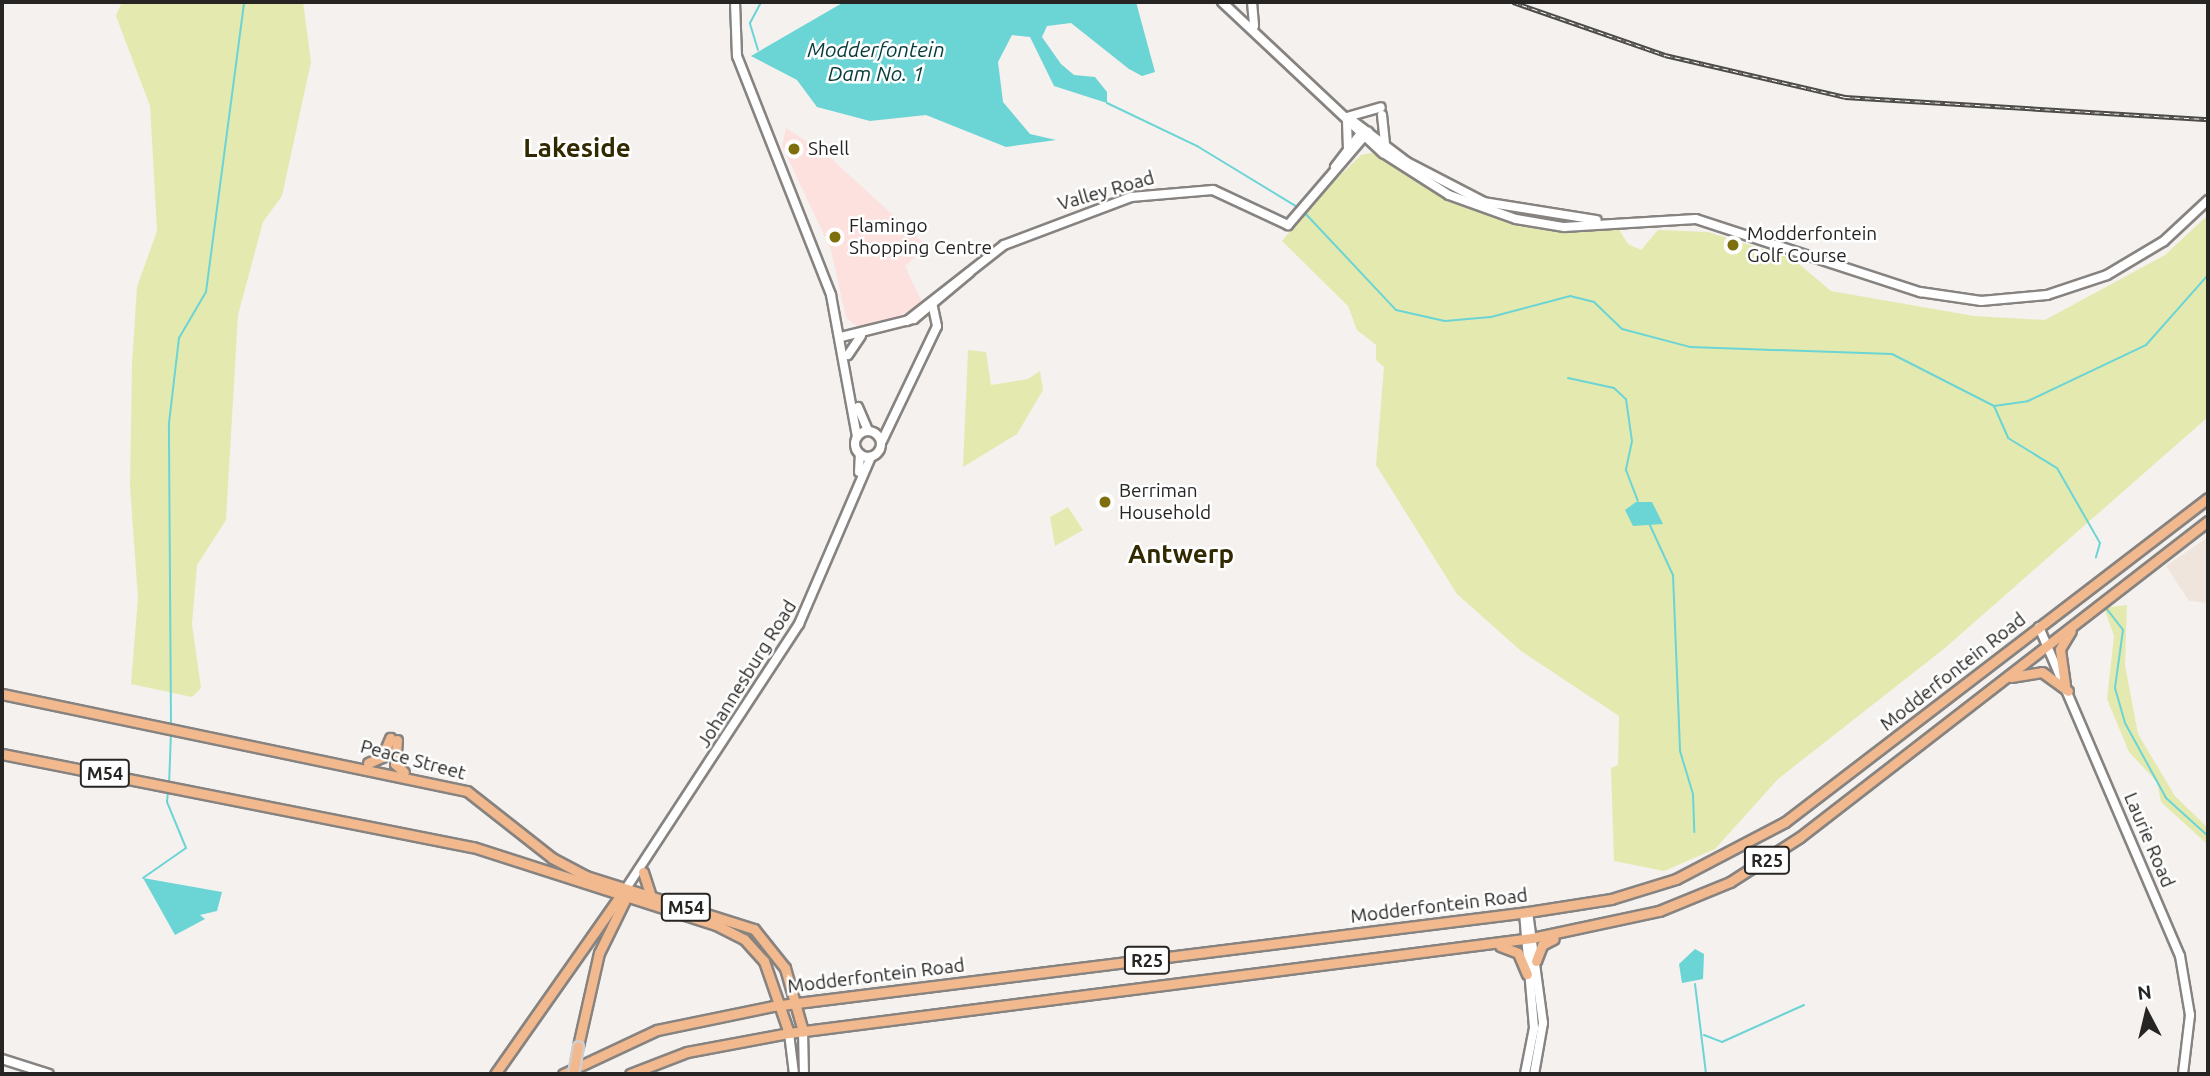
<!DOCTYPE html>
<html>
<head>
<meta charset="utf-8">
<style>
  body { margin:0 }
  #map { position:relative; width:2210px; height:1076px; overflow:hidden; background:#f5f1ee; font-family:Ubuntu,sans-serif }
  div>[style] { position:absolute }
  .commercial>* { inset:0; background:#fce1df }
  .built>* { inset:0; background:#efe5dc }
  .green>* { inset:0; background:#e4eaaf }
  .water>* { inset:0; background:#6bd4d5 }
  .stream>* { height:2px; margin:-1px; padding:0 1px; transform-origin:1px; border-radius:1px; background:#6bd4d5 }
  .roads { filter:drop-shadow(2px 0 #868380) drop-shadow(-2px 0 #868380) drop-shadow(0 2px #868380) drop-shadow(0 -2px #868380) }
  .secondary>* { height:8px; margin:-4px; padding:0 4px; transform-origin:4px; border-radius:4px; background:#fff }
  .secondary>.ring { margin:-4px; padding:0; box-sizing:content-box; background:none; border:8px solid #fff; border-radius:50% }
  .primary>* { height:9px; margin:-4.5px; padding:0 4.5px; transform-origin:4.5px; border-radius:4.5px; background:#f2b88e }
  .rail>* { height:4.5px; margin-top:-2.25px; transform-origin:0; background:repeating-linear-gradient(90deg,#fff 0 5px,#4c4b48 0 10px); box-sizing:border-box; border-block:2px solid #4c4b48 }
  .bridges { filter:drop-shadow(2px 0 #cfcfcf) drop-shadow(-2px 0 #cfcfcf) drop-shadow(0 2px #cfcfcf) drop-shadow(0 -2px #cfcfcf) }
  .primary-bridge>* { height:9px; margin:-4.5px; padding:0 4.5px; transform-origin:4.5px; border-radius:4.5px; background:#f2b88e }
  .dots>* { width:19px; height:19px; translate:-50% -50%; box-sizing:border-box; border:4px solid #fff; border-radius:50% }
  span { translate:-50% -50%; white-space:nowrap; text-align:center; line-height:1.15; -webkit-text-stroke:5px #fff; paint-order:stroke }
  .shield-label span { padding:2px 5px; background:#fff; border:2px solid; border-radius:5px; -webkit-text-stroke-width:0 }
  .shield-label { font-size:18px; color:#262523; font-weight:700 }
  .poi-label { font-size:19px; color:#262523 }
  .left { translate:0 -50%; text-align:left }
  .street-label { font-size:19px; color:#262523 }
  .water-label { font-size:21px; color:#073b3c; font-style:italic }
  .district-label { font-size:26px; color:#312a00; font-weight:700 }
  .frame { position:absolute; inset:0; border:4px solid #262523; pointer-events:none }
  .north { position:absolute; left:2112px; top:978px; width:70px; height:70px; -webkit-text-stroke:5px #fff; paint-order:stroke; rotate:353deg; font-size:19px; font-weight:700; line-height:28px; text-align:center; color:#262523 }
  .north::after { content:''; display:block; margin:auto; width:24px; height:32px; background:#262523; clip-path:polygon(50% 0,100% 100%,50% 72%,0 100%) }
</style>
</head>
<body>
<div id="map">
  <div class="commercial">
    <div style="clip-path:polygon(786px 128px,825px 153px,927px 246px,905px 266px,923px 304px,884px 323px,858px 327px,846px 318px,831px 250px,782px 146px)"></div>
  </div>
  <div class="built">
    <div style="clip-path:polygon(2208px 537px,2208px 603px,2189px 601px,2166px 566px)"></div>
  </div>
  <div class="green">
    <div style="clip-path:polygon(122px 2px,303px 2px,311px 62px,282px 196px,263px 222px,238px 315px,226px 520px,197px 565px,192px 624px,201px 688px,192px 697px,131px 684px,138px 598px,130px 487px,132px 364px,137px 287px,157px 231px,150px 106px,116px 16px)"></div>
    <div style="clip-path:polygon(1372px 153px,1456px 202px,1513px 222px,1618px 228px,1628px 244px,1641px 250px,1658px 230px,1708px 232px,1793px 259px,1831px 291px,1974px 316px,2045px 320px,2165px 255px,2208px 215px,2208px 417px,1945px 648px,1778px 779px,1715px 849px,1664px 871px,1614px 861px,1611px 768px,1618px 765px,1619px 716px,1521px 651px,1457px 594px,1376px 465px,1384px 367px,1376px 360px,1376px 345px,1357px 330px,1348px 306px,1282px 241px,1318px 197px,1361px 155px)"></div>
    <div style="clip-path:polygon(968px 350px,986px 352px,991px 385px,1028px 379px,1040px 371px,1043px 390px,1017px 434px,963px 467px)"></div>
    <div style="clip-path:polygon(1068px 507px,1083px 530px,1055px 546px,1050px 517px)"></div>
    <div style="clip-path:polygon(2127px 605px,2125px 665px,2138px 734px,2175px 796px,2208px 828px,2208px 845px,2161px 802px,2157px 782px,2129px 752px,2107px 699px,2114px 636px,2104px 608px)"></div>
  </div>
  <div class="water">
    <div style="clip-path:polygon(844px 2px,1136px 2px,1155px 72px,1142px 76px,1129px 69px,1071px 23px,1047px 26px,1042px 37px,1061px 64px,1074px 75px,1095px 77px,1107px 92px,1107px 103px,1054px 86px,1030px 37px,1012px 35px,998px 62px,1003px 102px,1030px 134px,1056px 140px,1006px 147px,926px 115px,870px 121px,817px 107px,797px 80px,751px 56px)"></div>
    <div style="clip-path:polygon(1636px 502px,1652px 502px,1663px 524px,1633px 526px,1625px 510px)"></div>
    <div style="clip-path:polygon(143px 878px,222px 892px,217px 911px,200px 915px,205px 919px,175px 935px)"></div>
    <div style="clip-path:polygon(1695px 949px,1704px 954px,1703px 979px,1682px 983px,1679px 964px)"></div>
  </div>
  <div class="stream">
    <div style="left:758px;top:50px;width:28px;rotate:-107deg"></div>
    <div style="left:750px;top:23px;width:24px;rotate:-62deg"></div>
    <div style="left:1107px;top:103px;width:100px;rotate:25.5deg"></div>
    <div style="left:1197px;top:146px;width:119px;rotate:31.3deg"></div>
    <div style="left:1303px;top:211px;width:136px;rotate:46.8deg"></div>
    <div style="left:1396px;top:310px;width:50px;rotate:12.7deg"></div>
    <div style="left:1445px;top:321px;width:46px;rotate:-5deg"></div>
    <div style="left:1491px;top:317px;width:82px;rotate:-14.9deg"></div>
    <div style="left:1570px;top:296px;width:25px;rotate:14deg"></div>
    <div style="left:1594px;top:302px;width:39px;rotate:44deg"></div>
    <div style="left:1622px;top:329px;width:70px;rotate:14.8deg"></div>
    <div style="left:1690px;top:347px;width:202px;rotate:2deg"></div>
    <div style="left:1892px;top:354px;width:114px;rotate:27deg"></div>
    <div style="left:1994px;top:406px;width:34px;rotate:-8deg"></div>
    <div style="left:2028px;top:401px;width:131px;rotate:-25.4deg"></div>
    <div style="left:2146px;top:345px;width:94px;rotate:-48.5deg"></div>
    <div style="left:1568px;top:378px;width:47px;rotate:12.3deg"></div>
    <div style="left:1614px;top:388px;width:16px;rotate:43deg"></div>
    <div style="left:1626px;top:399px;width:42px;rotate:81.9deg"></div>
    <div style="left:1632px;top:441px;width:30px;rotate:102deg"></div>
    <div style="left:1626px;top:470px;width:33px;rotate:69deg"></div>
    <div style="left:1994px;top:406px;width:35px;rotate:66deg"></div>
    <div style="left:2008px;top:438px;width:57px;rotate:31.5deg"></div>
    <div style="left:2057px;top:468px;width:86px;rotate:60.2deg"></div>
    <div style="left:2100px;top:543px;width:15px;rotate:106deg"></div>
    <div style="left:1648px;top:521px;width:60px;rotate:65.2deg"></div>
    <div style="left:1673px;top:575px;width:176px;rotate:87.7deg"></div>
    <div style="left:1680px;top:751px;width:45px;rotate:73.2deg"></div>
    <div style="left:1693px;top:794px;width:38px;rotate:88deg"></div>
    <div style="left:2106px;top:608px;width:28px;rotate:52deg"></div>
    <div style="left:2123px;top:630px;width:59px;rotate:97.9deg"></div>
    <div style="left:2115px;top:688px;width:36px;rotate:74deg"></div>
    <div style="left:2125px;top:723px;width:85px;rotate:61.3deg"></div>
    <div style="left:2166px;top:798px;width:57px;rotate:42.1deg"></div>
    <div style="left:171px;top:725px;width:302px;rotate:-90.4deg"></div>
    <div style="left:169px;top:423px;width:86px;rotate:-83.3deg"></div>
    <div style="left:179px;top:338px;width:53px;rotate:-59.6deg"></div>
    <div style="left:206px;top:292px;width:292px;rotate:-82.5deg"></div>
    <div style="left:169px;top:785px;width:51px;rotate:-87.8deg"></div>
    <div style="left:143px;top:878px;width:52px;rotate:-34.9deg"></div>
    <div style="left:186px;top:848px;width:50px;rotate:-112.4deg"></div>
    <div style="left:167px;top:802px;width:12px;rotate:-85deg"></div>
    <div style="left:1695px;top:984px;width:91px;rotate:83deg"></div>
    <div style="left:1704px;top:1035px;width:19px;rotate:21deg"></div>
    <div style="left:1722px;top:1042px;width:90px;rotate:-24.3deg"></div>
  </div>
  <div class="roads">
    <div class="secondary">
      <div style="left:735px;top:2px;width:54px;rotate:87.9deg"></div>
      <div style="left:737px;top:56px;width:257px;rotate:68.5deg"></div>
      <div style="left:831px;top:295px;width:144px;rotate:79.6deg"></div>
      <div style="left:1222px;top:2px;width:221px;rotate:43.2deg"></div>
      <div style="left:1383px;top:153px;width:78px;rotate:32.5deg"></div>
      <div style="left:1449px;top:195px;width:71px;rotate:19.7deg"></div>
      <div style="left:1516px;top:219px;width:49px;rotate:9.5deg"></div>
      <div style="left:1564px;top:227px;width:132px;rotate:-3.5deg"></div>
      <div style="left:1696px;top:219px;width:236px;rotate:18.1deg"></div>
      <div style="left:1920px;top:292px;width:62px;rotate:8.4deg"></div>
      <div style="left:1981px;top:301px;width:66px;rotate:-5.2deg"></div>
      <div style="left:2047px;top:295px;width:63px;rotate:-18.4deg"></div>
      <div style="left:2107px;top:275px;width:66px;rotate:-30.8deg"></div>
      <div style="left:2164px;top:241px;width:60px;rotate:-43deg"></div>
      <div style="left:1252px;top:2px;width:24px;rotate:85deg"></div>
      <div style="left:1382px;top:115px;width:28px;rotate:84deg"></div>
      <div style="left:1347px;top:117px;width:35px;rotate:-16deg"></div>
      <div style="left:1349px;top:118px;width:73px;rotate:37.2deg"></div>
      <div style="left:1407px;top:162px;width:87px;rotate:27.5deg"></div>
      <div style="left:1484px;top:202px;width:114px;rotate:9.1deg"></div>
      <div style="left:1347px;top:121px;width:28px;rotate:88deg"></div>
      <div style="left:1335px;top:167px;width:43px;rotate:-52.6deg"></div>
      <div style="left:907px;top:321px;width:123px;rotate:-38.1deg"></div>
      <div style="left:1004px;top:245px;width:136px;rotate:-20.7deg"></div>
      <div style="left:1131px;top:197px;width:82px;rotate:-4.9deg"></div>
      <div style="left:1213px;top:190px;width:83px;rotate:25deg"></div>
      <div style="left:1288px;top:225px;width:123px;rotate:-49.3deg"></div>
      <div style="left:841px;top:337px;width:75px;rotate:-13.9deg"></div>
      <div style="left:914px;top:319px;width:73px;rotate:-40deg"></div>
      <div style="left:848px;top:355px;width:23px;rotate:-56deg"></div>
      <div style="left:858px;top:407px;width:26px;rotate:67deg"></div>
      <div class="ring" style="left:855px;top:431px;width:18px;height:18px"></div>
      <div style="left:882px;top:441px;width:127px;rotate:-64.4deg"></div>
      <div style="left:937px;top:326px;width:19px;rotate:-102deg"></div>
      <div style="left:859px;top:472px;width:18px;rotate:-87deg"></div>
      <div style="left:2039px;top:627px;width:358px;rotate:66.8deg"></div>
      <div style="left:2180px;top:956px;width:60px;rotate:80.4deg"></div>
      <div style="left:2190px;top:1015px;width:59px;rotate:96.8deg"></div>
      <div style="left:625px;top:890px;width:318px;rotate:-56.8deg"></div>
      <div style="left:799px;top:624px;width:182px;rotate:-66.7deg"></div>
      <div style="left:1528px;top:912px;width:112px;rotate:82.3deg"></div>
      <div style="left:1543px;top:1023px;width:52px;rotate:100deg"></div>
      <div style="left:1524px;top:913px;width:115px;rotate:85deg"></div>
      <div style="left:1534px;top:1028px;width:47px;rotate:101.1deg"></div>
      <div style="left:803px;top:1031px;width:43px;rotate:88.7deg"></div>
      <div style="left:789px;top:1033px;width:41px;rotate:83deg"></div>
      <div style="left:2px;top:1059px;width:49px;rotate:17.7deg"></div>
    </div>
    <div class="primary">
      <div style="left:2011px;top:677px;width:31px;rotate:-9deg"></div>
      <div style="left:2042px;top:672px;width:32px;rotate:36deg"></div>
      <div style="left:2065px;top:685px;width:36px;rotate:-98deg"></div>
      <div style="left:2060px;top:649px;width:21px;rotate:-59deg"></div>
      <div style="left:2px;top:694px;width:475px;rotate:11.8deg"></div>
      <div style="left:467px;top:791px;width:108px;rotate:38.2deg"></div>
      <div style="left:552px;top:858px;width:38px;rotate:28deg"></div>
      <div style="left:586px;top:876px;width:176px;rotate:17.5deg"></div>
      <div style="left:754px;top:929px;width:50px;rotate:51.5deg"></div>
      <div style="left:785px;top:968px;width:66px;rotate:74.1deg"></div>
      <div style="left:397px;top:740px;width:24px;rotate:95deg"></div>
      <div style="left:395px;top:764px;width:12px;rotate:42deg"></div>
      <div style="left:2px;top:754px;width:480px;rotate:11.2deg"></div>
      <div style="left:473px;top:847px;width:255px;rotate:17.8deg"></div>
      <div style="left:716px;top:925px;width:31px;rotate:27deg"></div>
      <div style="left:744px;top:939px;width:30px;rotate:48deg"></div>
      <div style="left:764px;top:961px;width:76px;rotate:70.9deg"></div>
      <div style="left:368px;top:763px;width:15px;rotate:-23deg"></div>
      <div style="left:382px;top:757px;width:21px;rotate:-67deg"></div>
      <div style="left:643px;top:872px;width:26px;rotate:72deg"></div>
      <div style="left:1500px;top:946px;width:19px;rotate:21deg"></div>
      <div style="left:1518px;top:953px;width:23px;rotate:67deg"></div>
      <div style="left:1536px;top:961px;width:17px;rotate:-69deg"></div>
      <div style="left:1542px;top:945px;width:13px;rotate:-27deg"></div>
      <div style="left:578px;top:1046px;width:95px;rotate:-77.3deg"></div>
      <div style="left:599px;top:953px;width:64px;rotate:-63.8deg"></div>
      <div style="left:495px;top:1074px;width:221px;rotate:-54.9deg"></div>
      <div style="left:563px;top:1074px;width:104px;rotate:-25.1deg"></div>
      <div style="left:657px;top:1030px;width:118px;rotate:-11.7deg"></div>
      <div style="left:773px;top:1006px;width:761px;rotate:-7.1deg"></div>
      <div style="left:1528px;top:912px;width:84px;rotate:-8.9deg"></div>
      <div style="left:1611px;top:899px;width:68px;rotate:-17.1deg"></div>
      <div style="left:1676px;top:879px;width:123px;rotate:-27.6deg"></div>
      <div style="left:1785px;top:822px;width:533px;rotate:-37.45deg"></div>
      <div style="left:630px;top:1074px;width:61px;rotate:-21.1deg"></div>
      <div style="left:687px;top:1052px;width:104px;rotate:-10.6deg"></div>
      <div style="left:789px;top:1033px;width:749px;rotate:-7.29deg"></div>
      <div style="left:1532px;top:938px;width:130px;rotate:-12deg"></div>
      <div style="left:1659px;top:911px;width:77px;rotate:-22.2deg"></div>
      <div style="left:1730px;top:882px;width:83px;rotate:-32.7deg"></div>
      <div style="left:1800px;top:837px;width:516px;rotate:-37.76deg"></div>
    </div>
  </div>
  <div class="rail">
    <div style="left:1513px;top:2px;width:161px;rotate:19.2deg"></div>
    <div style="left:1665px;top:55px;width:185px;rotate:13.1deg"></div>
    <div style="left:1845px;top:97px;width:364px;rotate:3.5deg"></div>
  </div>
  <div class="bridges">
    <div class="primary-bridge">
      <div style="left:573px;top:1074px;width:28px;rotate:-80deg"></div>
    </div>
  </div>
  <div class="dots">
    <div style="left:794px;top:149px;background:#7d6f0c"></div>
    <div style="left:835px;top:237px;background:#7d6f0c"></div>
    <div style="left:1733px;top:245px;background:#7d6f0c"></div>
    <div style="left:1105px;top:502px;background:#7d6f0c"></div>
  </div>
  <div class="shield-label">
    <span style="left:105px;top:773px">M54</span>
    <span style="left:1767px;top:860px">R25</span>
    <span style="left:686px;top:907px">M54</span>
    <span style="left:1147px;top:960px">R25</span>
  </div>
  <div class="poi-label">
    <span class="left" style="left:808px;top:149px">Shell</span>
    <span class="left" style="left:849px;top:237px">Flamingo<br>Shopping Centre</span>
    <span class="left" style="left:1747px;top:245px">Modderfontein<br>Golf Course</span>
    <span class="left" style="left:1119px;top:502px">Berriman<br>Household</span>
  </div>
  <div class="street-label">
    <span style="left:1106px;top:191px;rotate:-16deg">Valley Road</span>
    <span style="left:1953px;top:672px;rotate:-38deg">Modderfontein Road</span>
    <span style="left:747px;top:674px;rotate:-58deg">Johannesburg Road</span>
    <span style="left:413px;top:760px;rotate:15deg">Peace Street</span>
    <span style="left:2149px;top:840px;rotate:67deg">Laurie Road</span>
    <span style="left:1439px;top:906px;rotate:-7deg">Modderfontein Road</span>
    <span style="left:876px;top:976px;rotate:-7deg">Modderfontein Road</span>
  </div>
  <div class="water-label">
    <span style="left:876px;top:61px">Modderfontein<br>Dam No. 1</span>
  </div>
  <div class="district-label">
    <span style="left:577px;top:148px">Lakeside</span>
    <span style="left:1181px;top:554px">Antwerp</span>
  </div>
  <div class="frame"></div>
  <div class="north">N</div>
</div>
</body>
</html>
